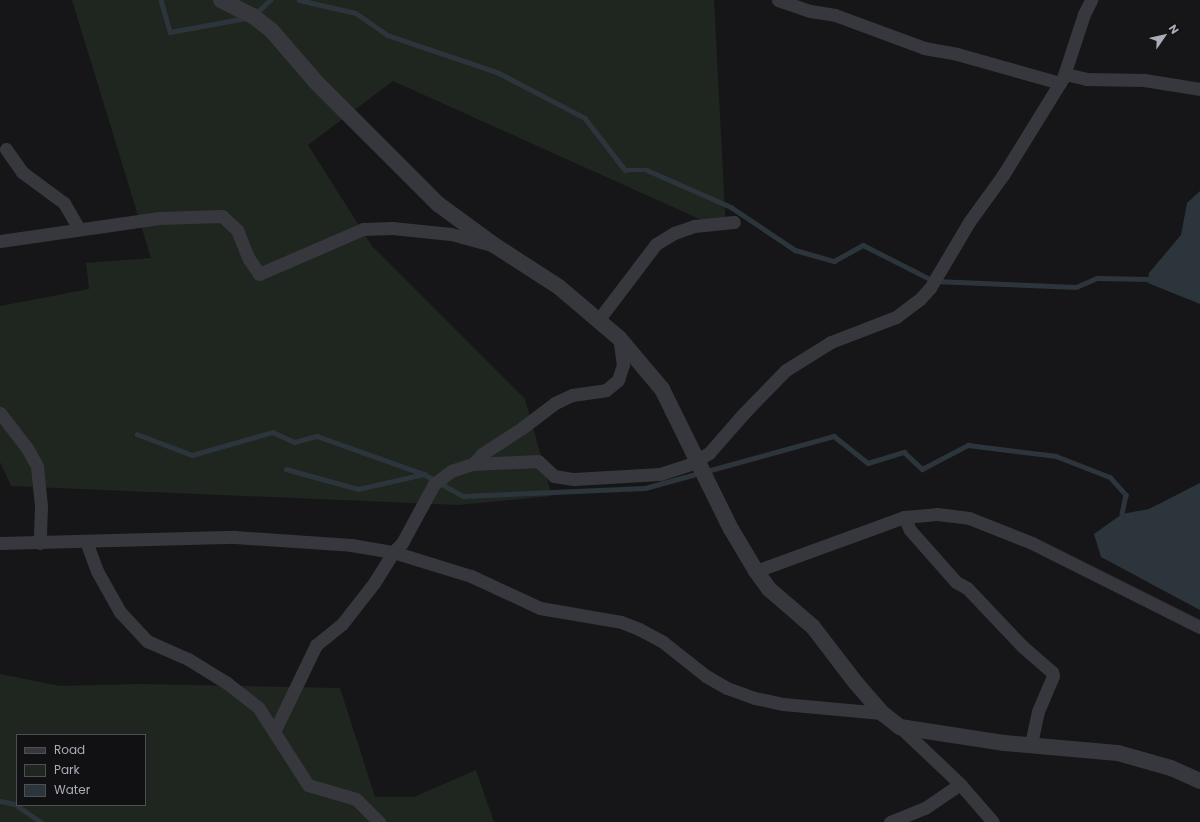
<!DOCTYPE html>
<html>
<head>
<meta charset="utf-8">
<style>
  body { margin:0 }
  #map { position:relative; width:1200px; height:822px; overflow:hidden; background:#161618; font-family:Poppins,sans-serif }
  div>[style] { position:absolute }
  .green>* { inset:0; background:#1e261f }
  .water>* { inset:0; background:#2c353c }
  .stream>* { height:4.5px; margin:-2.25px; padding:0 2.25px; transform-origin:2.25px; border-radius:2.25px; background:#2c353c }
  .minor>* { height:13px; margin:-6.5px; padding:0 6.5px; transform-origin:6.5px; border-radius:6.5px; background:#37383d }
  .tertiary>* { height:16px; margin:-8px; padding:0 8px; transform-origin:8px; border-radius:8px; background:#37383d }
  span { translate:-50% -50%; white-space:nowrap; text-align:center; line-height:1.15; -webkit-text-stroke:4px #111113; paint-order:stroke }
  .legend { position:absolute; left:16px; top:734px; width:130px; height:72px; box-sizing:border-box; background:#111113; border:1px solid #4d4f55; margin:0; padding:5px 7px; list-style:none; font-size:12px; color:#a8adb8 }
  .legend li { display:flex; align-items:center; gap:8px; height:20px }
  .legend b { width:20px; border:1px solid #4d4f55 }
  .north { position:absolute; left:1144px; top:16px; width:40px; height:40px; -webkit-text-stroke:3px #111113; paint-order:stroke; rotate:56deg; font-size:11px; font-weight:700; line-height:16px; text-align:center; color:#a8adb8 }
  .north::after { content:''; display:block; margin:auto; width:14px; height:18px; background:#a8adb8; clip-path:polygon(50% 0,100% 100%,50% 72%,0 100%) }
</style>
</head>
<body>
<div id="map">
  <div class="green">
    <div style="clip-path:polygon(72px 0,714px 0,726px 231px,393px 81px,308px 145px,372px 246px,525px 399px,552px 496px,458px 505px,11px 486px,0 462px,0 306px,89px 289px,86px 263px,151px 258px)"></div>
    <div style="clip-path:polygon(evenodd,0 674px,60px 686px,137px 684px,340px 688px,375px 797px,414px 797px,476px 770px,494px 822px,0 822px,0 674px,17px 735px,145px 735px,145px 805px,17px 805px,17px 735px)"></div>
  </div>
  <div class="water">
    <div style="clip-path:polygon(1200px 191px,1200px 304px,1148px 283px,1149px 273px,1181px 235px,1187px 203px)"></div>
    <div style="clip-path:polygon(1200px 483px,1200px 610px,1101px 557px,1094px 534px,1122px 514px,1149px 509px)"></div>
  </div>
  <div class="stream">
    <div style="left:161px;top:0;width:33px;rotate:74deg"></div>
    <div style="left:170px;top:32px;width:77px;rotate:-10.4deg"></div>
    <div style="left:299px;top:0;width:58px;rotate:12.8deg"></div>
    <div style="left:356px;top:13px;width:38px;rotate:35deg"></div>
    <div style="left:387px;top:35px;width:118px;rotate:18.7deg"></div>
    <div style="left:499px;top:73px;width:97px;rotate:27.6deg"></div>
    <div style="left:585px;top:118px;width:66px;rotate:52.4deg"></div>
    <div style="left:625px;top:170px;width:22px"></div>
    <div style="left:647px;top:170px;width:92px;rotate:23.8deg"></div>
    <div style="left:731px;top:207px;width:77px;rotate:33.9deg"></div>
    <div style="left:795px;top:250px;width:41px;rotate:15.8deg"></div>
    <div style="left:834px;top:261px;width:33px;rotate:-29deg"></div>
    <div style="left:863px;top:245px;width:80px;rotate:26.9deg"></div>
    <div style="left:934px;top:281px;width:142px;rotate:2.4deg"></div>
    <div style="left:1076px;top:287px;width:23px;rotate:-23deg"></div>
    <div style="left:1097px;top:278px;width:52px;rotate:1.1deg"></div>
    <div style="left:254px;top:15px;width:22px;rotate:-43deg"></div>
    <div style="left:137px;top:434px;width:59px;rotate:20.9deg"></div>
    <div style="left:192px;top:455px;width:84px;rotate:-15.9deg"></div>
    <div style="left:273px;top:432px;width:23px;rotate:25deg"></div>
    <div style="left:294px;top:442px;width:24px;rotate:-15deg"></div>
    <div style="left:317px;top:436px;width:114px;rotate:19.6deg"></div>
    <div style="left:424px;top:474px;width:45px;rotate:29.4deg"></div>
    <div style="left:463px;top:496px;width:182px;rotate:-2.5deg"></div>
    <div style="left:645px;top:488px;width:196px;rotate:-15.4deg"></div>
    <div style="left:834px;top:436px;width:43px;rotate:38.5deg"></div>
    <div style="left:868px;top:463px;width:38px;rotate:-17deg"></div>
    <div style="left:904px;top:452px;width:25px;rotate:43deg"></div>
    <div style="left:922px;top:469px;width:52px;rotate:-27.6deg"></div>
    <div style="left:968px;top:445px;width:89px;rotate:7.1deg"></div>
    <div style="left:1056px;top:456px;width:58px;rotate:21.3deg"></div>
    <div style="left:1110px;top:477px;width:24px;rotate:48deg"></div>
    <div style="left:1126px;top:495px;width:19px;rotate:102deg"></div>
    <div style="left:286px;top:469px;width:75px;rotate:15.5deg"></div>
    <div style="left:358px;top:489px;width:68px;rotate:-12.8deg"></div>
    <div style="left:0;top:801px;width:15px;rotate:11deg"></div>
    <div style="left:15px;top:804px;width:32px;rotate:35deg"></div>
  </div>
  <div class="minor">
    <div style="left:778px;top:0;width:34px;rotate:19deg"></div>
    <div style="left:810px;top:11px;width:25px;rotate:9deg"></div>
    <div style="left:835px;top:15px;width:95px;rotate:20.3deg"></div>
    <div style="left:924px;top:48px;width:34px;rotate:10deg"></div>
    <div style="left:957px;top:54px;width:107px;rotate:15.7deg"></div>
    <div style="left:1065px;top:74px;width:22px;rotate:13deg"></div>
    <div style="left:1086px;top:79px;width:58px;rotate:1deg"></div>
    <div style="left:1144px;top:80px;width:57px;rotate:9.1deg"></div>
    <div style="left:6px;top:149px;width:28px;rotate:55deg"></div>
    <div style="left:22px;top:172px;width:52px;rotate:36.4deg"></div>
    <div style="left:64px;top:203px;width:30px;rotate:60deg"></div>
    <div style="left:0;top:241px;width:161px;rotate:-8.2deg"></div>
    <div style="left:159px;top:218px;width:63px;rotate:-1.8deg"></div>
    <div style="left:222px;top:216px;width:21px;rotate:43deg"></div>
    <div style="left:237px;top:230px;width:31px;rotate:68deg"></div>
    <div style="left:249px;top:259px;width:18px;rotate:56deg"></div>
    <div style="left:259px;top:274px;width:113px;rotate:-23.4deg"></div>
    <div style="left:363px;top:229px;width:29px;rotate:-2deg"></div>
    <div style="left:392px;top:228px;width:59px;rotate:5.8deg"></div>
    <div style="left:451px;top:234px;width:42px;rotate:15deg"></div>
    <div style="left:599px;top:319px;width:94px;rotate:-52.8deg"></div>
    <div style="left:656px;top:244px;width:21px;rotate:-31deg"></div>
    <div style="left:674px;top:233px;width:21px;rotate:-19deg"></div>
    <div style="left:694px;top:226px;width:40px;rotate:-5.7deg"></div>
    <div style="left:0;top:413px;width:44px;rotate:52.4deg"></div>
    <div style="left:27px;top:448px;width:21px;rotate:61deg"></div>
    <div style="left:37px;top:466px;width:40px;rotate:84.3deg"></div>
    <div style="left:41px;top:506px;width:37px;rotate:92deg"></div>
    <div style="left:473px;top:464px;width:13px;rotate:-48deg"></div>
    <div style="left:482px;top:454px;width:48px;rotate:-33deg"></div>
    <div style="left:522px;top:428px;width:41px;rotate:-37.1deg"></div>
    <div style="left:555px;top:403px;width:19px;rotate:-25deg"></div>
    <div style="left:572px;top:395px;width:34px;rotate:-8deg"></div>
    <div style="left:606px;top:390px;width:16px;rotate:-40deg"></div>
    <div style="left:618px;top:380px;width:16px;rotate:-72deg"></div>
    <div style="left:623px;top:365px;width:27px;rotate:-98deg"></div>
    <div style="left:904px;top:517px;width:14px;rotate:65deg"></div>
    <div style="left:910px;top:530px;width:69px;rotate:48.5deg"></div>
    <div style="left:956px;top:582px;width:13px;rotate:29deg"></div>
    <div style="left:967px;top:588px;width:80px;rotate:46.5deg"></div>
    <div style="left:1022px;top:646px;width:40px;rotate:41deg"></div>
    <div style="left:1052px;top:672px;width:4px;rotate:76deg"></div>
    <div style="left:1053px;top:676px;width:38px;rotate:113deg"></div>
    <div style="left:1038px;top:711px;width:35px;rotate:102deg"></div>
    <div style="left:86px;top:541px;width:32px;rotate:70deg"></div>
    <div style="left:97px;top:571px;width:47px;rotate:60.7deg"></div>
    <div style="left:120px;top:612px;width:40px;rotate:47deg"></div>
    <div style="left:147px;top:641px;width:45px;rotate:23.7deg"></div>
    <div style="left:188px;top:659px;width:46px;rotate:31.6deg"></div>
    <div style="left:227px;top:683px;width:39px;rotate:38deg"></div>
    <div style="left:258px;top:707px;width:93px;rotate:57.3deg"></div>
    <div style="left:308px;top:785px;width:50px;rotate:16.3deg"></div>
    <div style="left:356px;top:799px;width:33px;rotate:45deg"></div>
    <div style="left:0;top:543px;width:235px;rotate:-1.5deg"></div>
    <div style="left:235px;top:537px;width:116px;rotate:3.9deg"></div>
    <div style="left:351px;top:545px;width:43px;rotate:9.5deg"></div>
    <div style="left:393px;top:552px;width:82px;rotate:17.1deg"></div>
    <div style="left:471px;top:576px;width:76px;rotate:24.9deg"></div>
    <div style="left:540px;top:608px;width:82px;rotate:9.8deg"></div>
    <div style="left:621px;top:622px;width:19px;rotate:21deg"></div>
    <div style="left:639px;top:629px;width:27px;rotate:28deg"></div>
    <div style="left:663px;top:642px;width:55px;rotate:38.3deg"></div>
    <div style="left:706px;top:676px;width:24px;rotate:30deg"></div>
    <div style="left:727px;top:688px;width:30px;rotate:20deg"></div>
    <div style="left:755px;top:698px;width:29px;rotate:12deg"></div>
    <div style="left:783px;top:704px;width:99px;rotate:5.2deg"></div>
    <div style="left:756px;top:571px;width:158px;rotate:-20deg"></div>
    <div style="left:904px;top:517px;width:33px;rotate:-5deg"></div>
    <div style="left:937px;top:514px;width:32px;rotate:7deg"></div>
    <div style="left:969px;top:518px;width:68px;rotate:21.6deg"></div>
    <div style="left:1032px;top:543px;width:188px;rotate:26.6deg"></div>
    <div style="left:900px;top:727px;width:83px;rotate:43.5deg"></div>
    <div style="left:960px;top:784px;width:50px;rotate:49deg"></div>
    <div style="left:274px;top:732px;width:97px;rotate:-64.2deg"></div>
    <div style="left:316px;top:645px;width:33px;rotate:-39deg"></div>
    <div style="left:342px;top:624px;width:52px;rotate:-52deg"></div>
    <div style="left:374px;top:583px;width:36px;rotate:-58deg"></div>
    <div style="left:393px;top:552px;width:13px;rotate:-45deg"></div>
    <div style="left:402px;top:543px;width:67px;rotate:-61.5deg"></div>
    <div style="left:434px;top:484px;width:21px;rotate:-37deg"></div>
    <div style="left:451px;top:471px;width:23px;rotate:-18deg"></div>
    <div style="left:473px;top:464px;width:65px;rotate:-2.6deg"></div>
    <div style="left:538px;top:461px;width:22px;rotate:43deg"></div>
    <div style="left:554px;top:476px;width:20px;rotate:9deg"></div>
    <div style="left:574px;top:479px;width:86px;rotate:-3.3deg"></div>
    <div style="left:660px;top:474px;width:32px;rotate:-18deg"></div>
    <div style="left:690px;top:464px;width:22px;rotate:-30deg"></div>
    <div style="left:709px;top:453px;width:53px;rotate:-48.8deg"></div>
    <div style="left:744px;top:413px;width:60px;rotate:-45.7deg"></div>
    <div style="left:786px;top:370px;width:53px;rotate:-31.9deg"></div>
    <div style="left:831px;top:342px;width:70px;rotate:-21deg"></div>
    <div style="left:896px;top:317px;width:30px;rotate:-37deg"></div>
    <div style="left:920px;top:299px;width:15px;rotate:-48deg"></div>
    <div style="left:930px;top:288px;width:77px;rotate:-59.4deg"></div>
    <div style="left:969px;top:222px;width:58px;rotate:-54.1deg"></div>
    <div style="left:1003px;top:175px;width:114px;rotate:-58.3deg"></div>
    <div style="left:1063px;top:78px;width:67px;rotate:-71.8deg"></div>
    <div style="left:1084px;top:14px;width:16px;rotate:-63deg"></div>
    <div style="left:890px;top:822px;width:38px;rotate:-22deg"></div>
    <div style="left:925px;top:808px;width:42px;rotate:-34.4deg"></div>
  </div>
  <div class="tertiary">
    <div style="left:221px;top:0;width:36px;rotate:27deg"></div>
    <div style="left:253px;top:16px;width:24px;rotate:38deg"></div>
    <div style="left:272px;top:31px;width:67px;rotate:49.2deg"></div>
    <div style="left:316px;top:82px;width:173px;rotate:45deg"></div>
    <div style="left:438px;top:204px;width:69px;rotate:36.2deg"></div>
    <div style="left:494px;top:245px;width:77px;rotate:32.9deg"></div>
    <div style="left:559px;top:287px;width:79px;rotate:40.4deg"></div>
    <div style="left:619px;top:338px;width:67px;rotate:49.9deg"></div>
    <div style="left:662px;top:389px;width:156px;rotate:63.8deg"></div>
    <div style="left:731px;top:529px;width:49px;rotate:59.2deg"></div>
    <div style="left:756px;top:571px;width:22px;rotate:54deg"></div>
    <div style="left:769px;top:589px;width:58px;rotate:40.8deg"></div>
    <div style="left:813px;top:627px;width:71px;rotate:52.5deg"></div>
    <div style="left:856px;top:683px;width:40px;rotate:49deg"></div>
    <div style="left:882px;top:713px;width:23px;rotate:38deg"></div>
    <div style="left:900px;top:727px;width:106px;rotate:8.7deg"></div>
    <div style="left:1005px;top:743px;width:113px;rotate:5.1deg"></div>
    <div style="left:1118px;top:753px;width:55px;rotate:15.8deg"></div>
    <div style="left:1171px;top:768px;width:32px;rotate:24deg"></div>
  </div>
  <ul class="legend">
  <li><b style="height:5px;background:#37383d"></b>Road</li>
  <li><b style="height:11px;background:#1e261f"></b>Park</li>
  <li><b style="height:11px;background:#2c353c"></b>Water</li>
  </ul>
  <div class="north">N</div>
</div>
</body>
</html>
